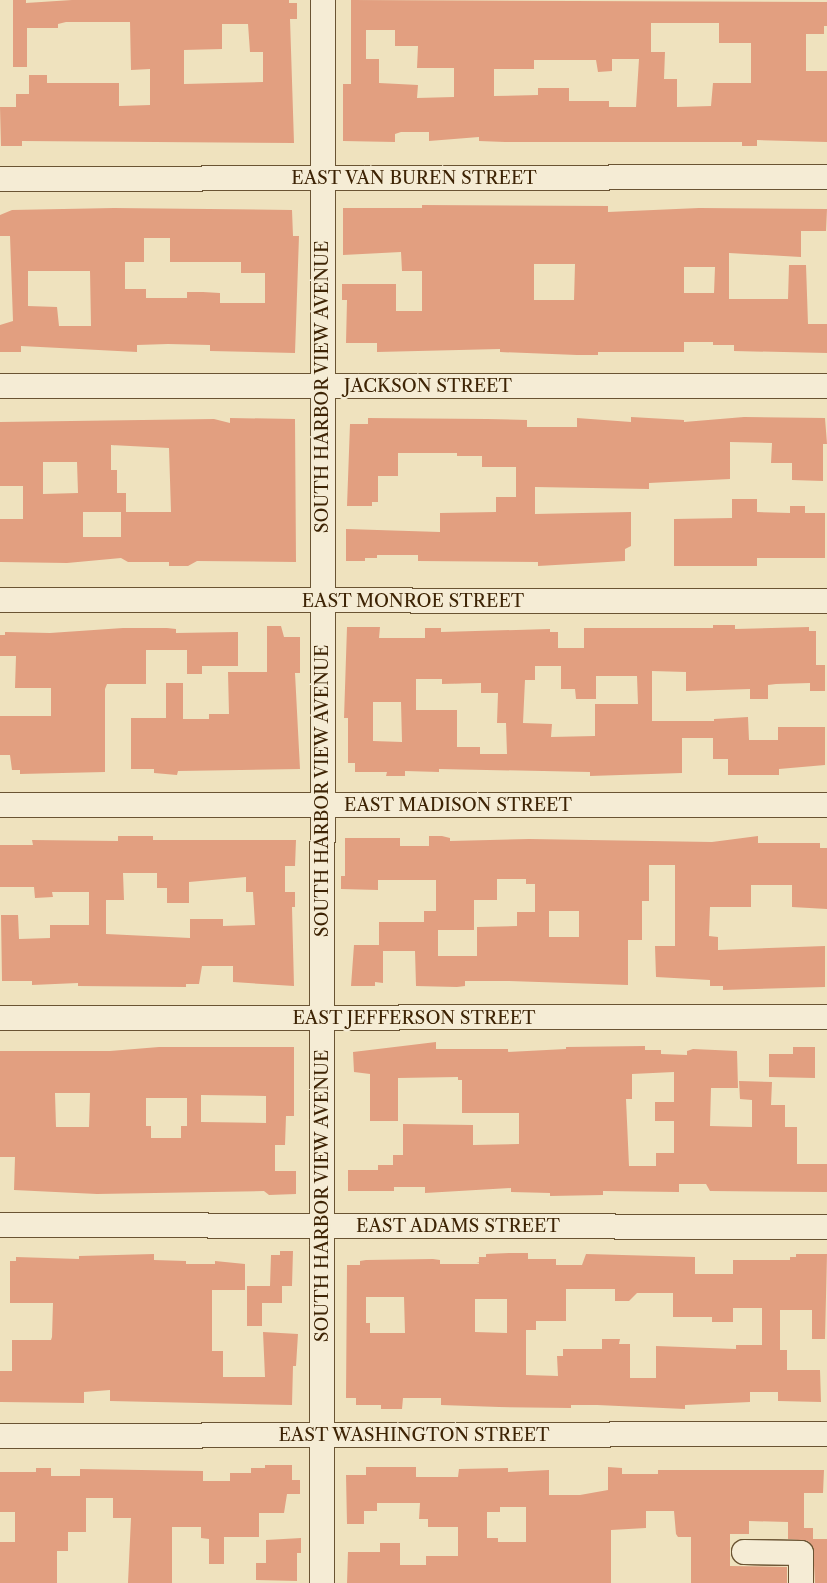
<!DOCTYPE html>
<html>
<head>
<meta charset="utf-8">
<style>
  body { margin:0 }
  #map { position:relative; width:827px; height:1583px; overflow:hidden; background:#efe2be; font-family:"Libre Caslon Text",serif }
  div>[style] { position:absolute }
  .building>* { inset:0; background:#e29f80 }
  .roads { filter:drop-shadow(1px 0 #6a5433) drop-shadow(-1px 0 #6a5433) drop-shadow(0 1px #6a5433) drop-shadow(0 -1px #6a5433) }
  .minor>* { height:24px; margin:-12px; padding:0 12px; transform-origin:12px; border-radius:12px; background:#f5ecd5 }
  span { translate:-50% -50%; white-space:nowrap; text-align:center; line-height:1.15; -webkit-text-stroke:5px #f5ecd5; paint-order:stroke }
  .street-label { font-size:18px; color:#3e2405 }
</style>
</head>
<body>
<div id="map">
  <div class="building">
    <div style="clip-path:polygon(evenodd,13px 0,26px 0,26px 3px,72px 0,289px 0,289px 3px,297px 3px,297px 19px,290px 19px,294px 143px,22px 141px,22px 146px,1px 146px,0 107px,16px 107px,16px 94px,29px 94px,29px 75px,47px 75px,47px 83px,119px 83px,119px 106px,150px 105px,150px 69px,131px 70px,130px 22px,66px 22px,58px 24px,58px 28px,27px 28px,27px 67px,13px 67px,13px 0,222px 24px,248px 24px,250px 52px,263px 52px,263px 82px,184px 84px,184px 50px,222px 49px,222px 24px)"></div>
    <div style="clip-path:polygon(evenodd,351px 0,827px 2px,827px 26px,824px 26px,824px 34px,806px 34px,806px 71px,827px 71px,827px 142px,757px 140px,757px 146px,742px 146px,742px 142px,505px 142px,479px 141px,479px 137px,429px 141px,429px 132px,401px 132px,395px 134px,395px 142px,343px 141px,343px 84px,351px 84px,351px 0,651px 23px,719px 23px,719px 43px,751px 43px,751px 83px,713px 83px,711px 106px,677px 107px,677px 79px,664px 79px,665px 52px,651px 52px,651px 23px,351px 0,366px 30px,395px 30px,395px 46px,418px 46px,417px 68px,454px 68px,454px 97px,417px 98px,418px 85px,379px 83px,379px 59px,366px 59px,366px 30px,351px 0,612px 59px,639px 59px,636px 107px,609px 107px,609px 101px,569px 101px,569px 88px,538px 88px,538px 95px,494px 96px,494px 69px,534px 69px,534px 60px,596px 60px,598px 72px,612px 71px,612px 59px)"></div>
    <div style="clip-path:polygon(evenodd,422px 205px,608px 206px,608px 212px,699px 208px,827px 209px,826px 231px,801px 231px,801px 257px,729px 253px,729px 299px,788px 299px,789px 265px,806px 265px,808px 324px,827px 324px,827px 353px,734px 351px,734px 345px,713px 345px,713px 342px,684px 342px,684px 352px,598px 352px,598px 355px,577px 355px,500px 352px,500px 349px,377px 352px,377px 343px,346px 343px,347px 300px,342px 300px,342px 284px,396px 284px,396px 311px,422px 311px,422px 271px,402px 271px,401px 252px,343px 255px,343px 208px,422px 208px,422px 205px,534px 264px,575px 264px,574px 300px,534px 300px,534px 264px,422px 205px,684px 267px,715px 267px,714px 293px,684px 293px,684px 267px)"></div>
    <div style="clip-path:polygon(evenodd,114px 208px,292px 210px,293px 236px,299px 236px,295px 353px,210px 351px,210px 345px,168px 344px,137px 345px,137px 352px,21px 346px,21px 352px,0 352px,0 325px,13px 321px,10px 236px,0 236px,0 215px,12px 210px,114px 208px,144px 238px,170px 238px,170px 262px,241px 262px,241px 273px,265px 273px,265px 303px,220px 303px,220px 293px,203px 292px,187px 292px,187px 298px,146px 298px,146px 289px,125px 289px,125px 262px,144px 262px,144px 238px,114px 208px,28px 271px,90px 271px,91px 326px,59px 326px,57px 307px,28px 306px,28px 271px)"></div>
    <div style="clip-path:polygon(631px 417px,684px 420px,684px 422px,744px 417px,825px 418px,827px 444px,823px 444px,823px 481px,792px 480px,792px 463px,771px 463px,772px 443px,730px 442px,730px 479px,649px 483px,649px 489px,535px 487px,535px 514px,631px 512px,631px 546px,625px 549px,625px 561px,538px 566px,538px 562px,418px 561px,418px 555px,377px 555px,377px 558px,365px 558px,365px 561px,346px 561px,346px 529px,440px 532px,440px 513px,496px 512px,496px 497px,516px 497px,516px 467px,482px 467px,482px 456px,457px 456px,457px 453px,398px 453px,398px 476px,378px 476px,378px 502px,372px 502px,372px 506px,347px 506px,350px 424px,368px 424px,368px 418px,487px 419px,527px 420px,527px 427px,577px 427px,577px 418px,631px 422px)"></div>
    <div style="clip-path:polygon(evenodd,230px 418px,295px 419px,296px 562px,197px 561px,188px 566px,169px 566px,169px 562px,128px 562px,121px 558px,67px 563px,0 562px,0 519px,23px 519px,23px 486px,0 486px,0 422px,214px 419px,230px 423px,230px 418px,111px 445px,169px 448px,171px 512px,126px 512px,126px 493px,117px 493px,117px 470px,111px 470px,111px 445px,230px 418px,43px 462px,77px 462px,78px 493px,43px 494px,43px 462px,230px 418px,83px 512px,121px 512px,121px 537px,83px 537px,83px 512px)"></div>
    <div style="clip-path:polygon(732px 499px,757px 499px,757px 512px,790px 513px,790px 506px,805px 506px,805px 513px,825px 513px,825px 558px,757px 558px,757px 566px,674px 566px,674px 519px,732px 518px)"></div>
    <div style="clip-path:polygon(evenodd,713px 625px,735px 625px,735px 629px,809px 627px,809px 631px,816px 631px,816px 665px,825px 665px,825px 691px,810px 691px,810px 683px,776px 684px,768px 685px,768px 699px,750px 699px,750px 689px,686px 691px,686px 672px,652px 671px,652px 721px,714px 721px,714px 719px,748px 717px,749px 740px,778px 740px,778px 727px,825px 727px,825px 765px,779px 769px,779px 775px,728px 775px,728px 759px,713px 759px,713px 738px,682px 738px,682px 773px,590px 776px,590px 772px,439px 769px,439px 772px,405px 771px,405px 776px,386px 776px,387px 772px,355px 772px,355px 763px,348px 763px,348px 718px,344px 718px,347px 627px,380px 627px,379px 638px,425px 638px,425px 628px,441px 628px,441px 632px,550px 629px,550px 632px,558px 632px,558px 648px,584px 648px,584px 628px,713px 628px,713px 625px,535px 666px,561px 666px,561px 689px,575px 689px,576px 699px,596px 699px,596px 676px,637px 676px,638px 704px,595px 704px,595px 736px,551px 737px,552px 724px,523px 723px,525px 680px,535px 680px,535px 666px,713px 625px,416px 679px,442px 679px,442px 684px,481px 683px,481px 693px,498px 693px,497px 723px,506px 723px,507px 754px,480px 754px,480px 747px,457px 747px,457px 710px,416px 710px,416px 679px,713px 625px,373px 702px,401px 702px,402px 742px,373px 741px,373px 702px)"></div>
    <div style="clip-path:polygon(267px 626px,281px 626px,284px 637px,300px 637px,300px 673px,295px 673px,300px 769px,178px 771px,177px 775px,154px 773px,154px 769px,131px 769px,131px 718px,166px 718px,166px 683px,183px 683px,183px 719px,209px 719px,209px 714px,229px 714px,228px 672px,267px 672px)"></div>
    <div style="clip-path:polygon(123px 628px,167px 628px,176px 629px,176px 633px,238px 632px,238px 666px,202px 666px,202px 674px,187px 674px,187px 650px,146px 650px,146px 684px,107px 684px,105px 689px,105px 772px,20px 774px,20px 770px,12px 770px,10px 755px,0 755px,0 716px,51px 716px,51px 688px,15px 688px,16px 656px,0 656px,0 635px,5px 635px,5px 632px,50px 633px)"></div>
    <div style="clip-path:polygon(evenodd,118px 836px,153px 836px,153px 840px,296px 840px,295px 866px,285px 866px,285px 892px,295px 892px,295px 907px,292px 907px,294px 986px,233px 982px,233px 966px,202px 966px,199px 984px,186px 984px,186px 987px,78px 986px,78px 983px,32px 985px,32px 981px,2px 981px,1px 915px,18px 915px,19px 939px,50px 938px,50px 925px,89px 925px,89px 892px,52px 892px,53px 897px,35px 898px,34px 887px,0 887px,0 845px,33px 845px,32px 840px,118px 841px,118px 836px,123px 873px,157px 873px,157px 888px,167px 888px,167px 903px,189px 903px,189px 882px,246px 877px,246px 892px,253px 892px,255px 925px,223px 926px,223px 919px,190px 919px,190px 938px,106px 934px,106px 900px,124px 900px,123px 873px)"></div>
    <div style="clip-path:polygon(evenodd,429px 836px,442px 836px,450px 838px,450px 841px,529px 839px,712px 842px,758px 836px,758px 843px,820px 843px,820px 848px,827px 848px,827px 909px,792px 907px,792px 885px,751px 885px,751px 907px,710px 907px,709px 936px,718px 937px,718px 950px,825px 946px,825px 987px,723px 990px,723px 986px,710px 986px,710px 980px,656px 977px,655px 946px,675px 946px,675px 865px,649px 865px,649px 901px,642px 901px,642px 940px,628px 940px,628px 985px,509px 981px,465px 981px,465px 986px,457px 987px,416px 986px,415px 951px,383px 951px,383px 983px,375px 982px,375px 986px,351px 986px,354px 945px,379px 945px,379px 922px,424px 922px,424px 911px,436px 911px,436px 880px,378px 880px,378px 890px,341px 889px,341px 876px,345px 876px,345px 838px,400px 838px,400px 846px,429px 846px,429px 836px,497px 879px,526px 879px,526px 884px,535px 884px,535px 912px,517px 912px,517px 926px,477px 927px,477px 956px,438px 956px,438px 930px,474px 930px,474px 900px,497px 900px,497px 879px,429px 836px,549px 911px,579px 911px,579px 937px,549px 937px,549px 911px)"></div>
    <div style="clip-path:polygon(evenodd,436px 1042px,436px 1049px,508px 1049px,508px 1052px,566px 1049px,566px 1047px,645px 1046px,645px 1050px,661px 1050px,661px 1054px,687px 1055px,687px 1051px,693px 1049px,737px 1051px,738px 1088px,711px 1088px,710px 1126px,752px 1127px,752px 1100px,740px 1099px,739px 1081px,772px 1082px,771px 1105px,785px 1105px,785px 1127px,797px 1127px,797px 1164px,827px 1164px,827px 1192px,710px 1191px,706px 1184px,679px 1184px,679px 1192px,603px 1191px,603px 1195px,550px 1196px,550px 1193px,511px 1192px,511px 1188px,425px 1193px,425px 1187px,394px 1187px,394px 1191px,348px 1191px,348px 1170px,378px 1170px,378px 1165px,393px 1165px,393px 1155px,403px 1155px,403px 1124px,473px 1125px,473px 1145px,519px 1144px,519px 1113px,462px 1113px,462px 1080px,458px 1080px,458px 1077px,398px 1078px,398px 1121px,370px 1121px,370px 1074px,354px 1072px,353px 1052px,436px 1042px,674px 1072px,674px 1102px,655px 1102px,655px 1121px,674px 1121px,674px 1153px,656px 1153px,656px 1166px,629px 1166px,626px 1099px,632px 1099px,632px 1074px,674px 1072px)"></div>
    <div style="clip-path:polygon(evenodd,159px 1047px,294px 1047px,294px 1116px,286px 1116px,285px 1145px,275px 1145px,275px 1171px,296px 1171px,296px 1194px,269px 1195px,264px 1191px,97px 1194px,14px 1190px,15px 1157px,0 1157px,0 1051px,110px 1051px,159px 1047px,55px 1093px,90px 1093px,89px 1127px,56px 1127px,55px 1093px,159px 1047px,201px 1095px,266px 1096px,266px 1123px,201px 1122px,201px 1095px,159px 1047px,146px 1098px,187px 1098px,187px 1126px,181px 1126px,181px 1138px,151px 1138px,151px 1126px,146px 1126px,146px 1098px)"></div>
    <div style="clip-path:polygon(793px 1047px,815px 1047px,815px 1078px,769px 1077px,769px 1054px,793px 1054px)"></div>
    <div style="clip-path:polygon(280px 1251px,293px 1251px,292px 1286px,282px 1286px,282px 1303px,262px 1303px,262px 1326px,247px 1326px,247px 1286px,270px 1286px,271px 1255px,280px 1255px)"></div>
    <div style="clip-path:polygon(evenodd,509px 1253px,528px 1253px,528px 1259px,556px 1259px,556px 1265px,582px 1265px,586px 1254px,695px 1257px,695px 1274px,733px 1274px,733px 1260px,790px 1260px,790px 1257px,796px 1257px,796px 1254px,827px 1254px,825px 1339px,812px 1339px,812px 1310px,780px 1310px,780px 1350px,787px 1350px,787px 1370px,820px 1370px,821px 1402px,778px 1401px,778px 1392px,750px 1392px,750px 1402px,685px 1405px,685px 1409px,597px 1405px,571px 1405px,571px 1408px,499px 1407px,441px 1405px,441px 1398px,403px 1398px,402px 1409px,381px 1409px,381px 1405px,356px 1405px,356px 1398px,346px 1398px,347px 1265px,360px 1265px,360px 1261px,366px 1260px,433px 1259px,440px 1260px,440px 1264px,479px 1264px,479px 1257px,486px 1257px,486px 1254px,509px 1253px,566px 1289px,615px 1289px,615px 1301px,629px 1301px,637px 1293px,673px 1293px,673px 1317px,712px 1317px,712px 1322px,733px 1322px,733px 1308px,762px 1308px,762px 1345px,736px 1345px,736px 1349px,656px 1346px,656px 1378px,630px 1378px,630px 1344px,619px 1344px,620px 1339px,602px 1339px,602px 1349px,563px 1349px,563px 1356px,557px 1356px,558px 1376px,526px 1375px,526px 1330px,536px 1330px,536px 1321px,566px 1321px,566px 1289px,509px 1253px,366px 1297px,404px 1297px,405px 1333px,370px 1333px,370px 1323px,366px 1323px,366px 1297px,509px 1253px,475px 1299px,507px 1299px,507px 1333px,475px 1332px,475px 1299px)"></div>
    <div style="clip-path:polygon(154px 1254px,154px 1260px,186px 1261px,186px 1264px,215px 1264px,215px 1261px,245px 1264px,245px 1290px,212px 1290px,212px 1351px,223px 1351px,223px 1377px,265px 1377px,263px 1332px,298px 1334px,296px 1366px,293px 1366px,292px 1405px,110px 1401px,110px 1390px,84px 1392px,84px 1403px,0 1402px,0 1371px,12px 1371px,12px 1340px,51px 1340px,52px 1337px,53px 1303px,10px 1303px,10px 1261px,16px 1261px,16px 1257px,79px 1259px,79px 1256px)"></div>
    <div style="clip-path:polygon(265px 1465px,292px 1465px,292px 1480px,300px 1480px,300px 1494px,287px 1494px,284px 1513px,259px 1513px,259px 1537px,224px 1537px,224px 1564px,209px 1564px,209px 1539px,201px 1538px,201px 1527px,172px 1527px,172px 1583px,128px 1583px,131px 1518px,113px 1518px,113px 1498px,86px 1498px,86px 1532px,68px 1532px,68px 1551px,57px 1551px,57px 1583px,0 1583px,0 1542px,15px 1542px,15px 1512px,0 1512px,0 1472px,36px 1472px,36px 1468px,51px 1468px,51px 1476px,80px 1476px,80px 1469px,203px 1471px,203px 1481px,230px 1481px,230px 1473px,251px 1473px,251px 1468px,265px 1468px)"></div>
    <div style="clip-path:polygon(evenodd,366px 1467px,416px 1467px,416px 1477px,458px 1477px,459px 1469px,508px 1468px,508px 1472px,549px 1470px,549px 1495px,580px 1495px,608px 1490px,608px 1467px,622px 1468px,622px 1474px,658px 1474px,658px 1470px,824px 1470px,823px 1493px,804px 1493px,804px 1528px,813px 1528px,813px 1539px,827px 1539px,827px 1583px,815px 1583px,813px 1547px,808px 1541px,788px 1539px,788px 1522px,749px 1521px,749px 1534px,730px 1534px,730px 1566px,787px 1567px,787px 1583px,691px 1583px,691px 1537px,678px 1537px,676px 1534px,674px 1511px,646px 1511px,646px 1528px,611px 1530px,611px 1583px,347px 1583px,348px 1552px,380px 1552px,380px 1543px,400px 1543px,400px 1565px,426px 1565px,426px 1556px,458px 1556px,458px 1527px,428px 1527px,428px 1519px,419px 1519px,420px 1503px,377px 1503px,377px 1511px,364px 1511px,364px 1524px,347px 1524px,346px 1475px,366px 1475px,366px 1467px,500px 1507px,526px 1507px,526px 1542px,498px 1542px,498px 1538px,487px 1538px,487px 1512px,500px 1512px,500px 1507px)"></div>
    <div style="clip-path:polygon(301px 1538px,301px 1553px,297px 1553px,297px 1581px,256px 1580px,256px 1563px,266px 1563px,266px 1540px)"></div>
  </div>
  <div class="roads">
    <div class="minor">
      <div style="left:0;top:179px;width:827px;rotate:-0.14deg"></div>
      <div style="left:0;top:386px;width:827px"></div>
      <div style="left:0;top:600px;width:827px;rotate:0.07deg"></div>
      <div style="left:0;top:805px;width:827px"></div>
      <div style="left:0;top:1018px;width:827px;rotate:-0.07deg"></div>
      <div style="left:0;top:1225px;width:827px;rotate:0.14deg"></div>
      <div style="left:0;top:1436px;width:827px;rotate:-0.14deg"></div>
      <div style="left:744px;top:1552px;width:57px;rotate:1deg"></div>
      <div style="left:801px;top:1553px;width:30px;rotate:90deg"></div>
      <div style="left:322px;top:1583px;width:1583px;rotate:-89.96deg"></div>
    </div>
  </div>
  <div class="street-label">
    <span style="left:414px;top:178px">EAST VAN BUREN STREET</span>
    <span style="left:428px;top:386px">JACKSON STREET</span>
    <span style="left:322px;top:387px;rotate:-90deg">SOUTH HARBOR VIEW AVENUE</span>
    <span style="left:413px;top:601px">EAST MONROE STREET</span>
    <span style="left:322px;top:791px;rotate:-90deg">SOUTH HARBOR VIEW AVENUE</span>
    <span style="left:458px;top:805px">EAST MADISON STREET</span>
    <span style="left:414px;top:1018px">EAST JEFFERSON STREET</span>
    <span style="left:322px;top:1196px;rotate:-90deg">SOUTH HARBOR VIEW AVENUE</span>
    <span style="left:458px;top:1226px">EAST ADAMS STREET</span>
    <span style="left:414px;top:1435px">EAST WASHINGTON STREET</span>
  </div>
</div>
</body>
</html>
